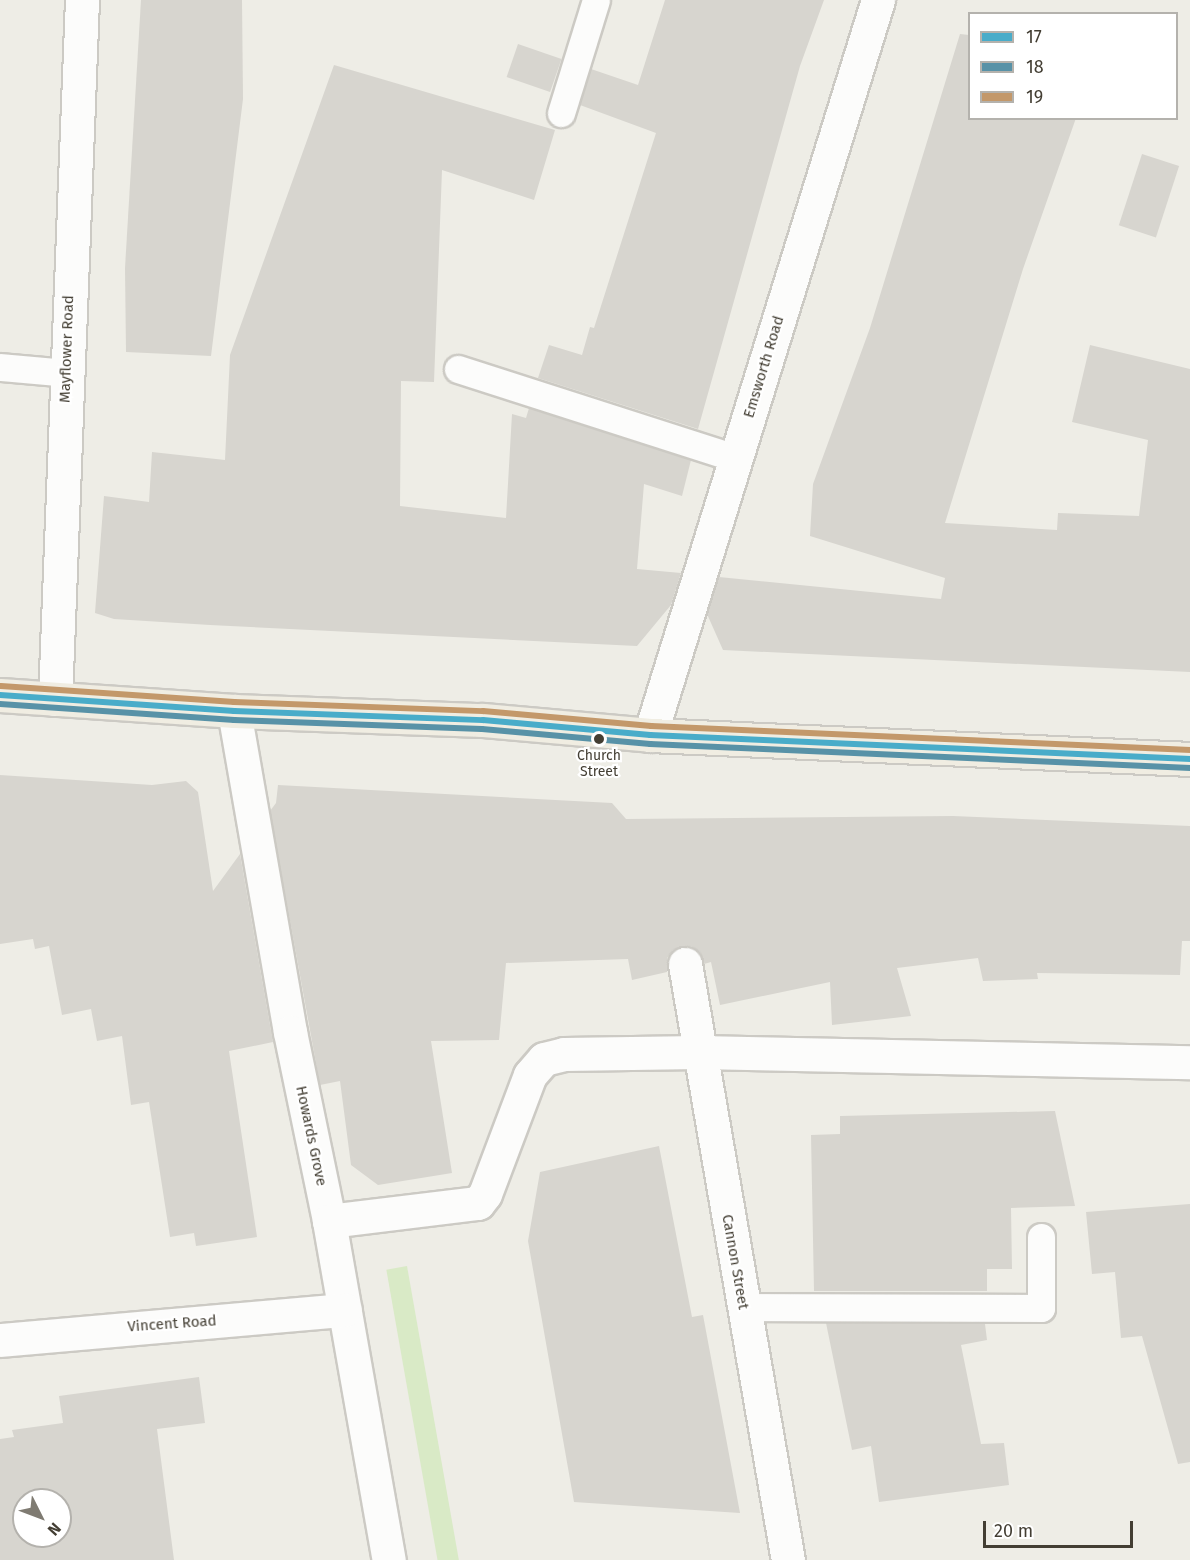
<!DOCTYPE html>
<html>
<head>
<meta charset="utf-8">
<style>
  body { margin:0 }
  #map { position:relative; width:1190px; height:1560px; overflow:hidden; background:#eeede6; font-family:"Fira Sans",sans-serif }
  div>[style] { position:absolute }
  .green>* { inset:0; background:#d9eac6; transform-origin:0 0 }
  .building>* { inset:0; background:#d7d5cf; transform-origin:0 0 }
  .roads { filter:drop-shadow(2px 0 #cccac4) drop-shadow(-2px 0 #cccac4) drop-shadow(0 2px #cccac4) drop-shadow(0 -2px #cccac4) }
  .lane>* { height:27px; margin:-13.5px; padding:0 13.5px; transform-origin:13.5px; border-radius:13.5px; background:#fcfcfb }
  .street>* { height:33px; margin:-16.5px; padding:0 16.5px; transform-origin:16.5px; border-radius:16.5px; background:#fcfcfb }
  .primary>* { height:33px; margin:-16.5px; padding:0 16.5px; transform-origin:16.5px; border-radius:16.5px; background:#f0ede2 }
  .bus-1>* { height:6px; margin:-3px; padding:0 3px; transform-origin:3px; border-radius:3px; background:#49acc9 }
  .bus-2>* { height:6px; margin:-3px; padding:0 3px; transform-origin:3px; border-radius:3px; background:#5892a7 }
  .bus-3>* { height:6px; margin:-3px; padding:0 3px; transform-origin:3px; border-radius:3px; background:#c3986a }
  .dots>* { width:16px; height:16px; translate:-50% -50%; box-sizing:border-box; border:3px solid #fff; border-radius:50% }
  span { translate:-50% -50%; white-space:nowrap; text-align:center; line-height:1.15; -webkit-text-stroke:4.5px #fff; paint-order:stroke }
  .bus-label { font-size:14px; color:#433e33 }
  .street-label { font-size:15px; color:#433e33 }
  .legend { position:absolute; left:968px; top:12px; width:210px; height:108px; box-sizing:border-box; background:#fff; border:2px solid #b4b2ad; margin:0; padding:8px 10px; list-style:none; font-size:18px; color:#433e33 }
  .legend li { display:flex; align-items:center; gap:12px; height:30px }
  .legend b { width:30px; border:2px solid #b4b2ad }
  .north { position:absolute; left:12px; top:1488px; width:60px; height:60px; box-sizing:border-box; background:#fff; border:2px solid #b4b2ad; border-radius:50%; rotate:132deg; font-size:16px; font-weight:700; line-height:24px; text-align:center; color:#433e33 }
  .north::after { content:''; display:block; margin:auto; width:21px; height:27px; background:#7f7b72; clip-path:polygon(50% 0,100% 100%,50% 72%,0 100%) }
  .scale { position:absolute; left:983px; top:1521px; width:150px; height:27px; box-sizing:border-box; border:3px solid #433e33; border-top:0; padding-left:8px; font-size:18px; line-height:21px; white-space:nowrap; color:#433e33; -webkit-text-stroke:4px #fff; paint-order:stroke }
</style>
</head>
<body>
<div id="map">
  <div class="green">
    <div style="left:407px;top:1266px;width:299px;height:21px;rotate:80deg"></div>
  </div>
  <div class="building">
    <div style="clip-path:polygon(141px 0,242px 0,243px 99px,211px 356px,126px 352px,125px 268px)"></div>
    <div style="clip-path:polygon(665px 0,824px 0,800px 66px,698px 429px,538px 378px,549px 345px,582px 355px,590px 327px,594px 328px,656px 133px,580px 105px,591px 69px,638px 85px)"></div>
    <div style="clip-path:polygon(960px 34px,969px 35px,969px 118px,1076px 118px,1023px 269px,945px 523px,1057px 530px,1058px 513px,1139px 516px,1148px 440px,1072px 422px,1090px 345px,1190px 369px,1190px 672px,723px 650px,707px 614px,719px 577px,941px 599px,945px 578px,810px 536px,813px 484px,870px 328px)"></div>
    <div style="left:518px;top:44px;width:46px;height:35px;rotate:19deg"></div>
    <div style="clip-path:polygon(334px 65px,555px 130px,534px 200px,442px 170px,434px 382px,401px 381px,400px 506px,506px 518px,512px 414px,526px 418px,529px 408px,691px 460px,682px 496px,644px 484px,637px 569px,681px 573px,671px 605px,637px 646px,210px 625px,114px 619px,95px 613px,104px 496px,149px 502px,152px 452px,225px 460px,230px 355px)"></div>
    <div style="left:1142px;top:154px;width:39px;height:75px;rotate:18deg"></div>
    <div style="clip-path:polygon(0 775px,152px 785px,186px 781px,198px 792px,213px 891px,240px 854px,273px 1042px,229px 1051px,257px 1237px,196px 1246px,194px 1233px,170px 1237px,149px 1102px,131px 1105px,122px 1036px,97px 1041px,91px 1009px,62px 1015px,49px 946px,35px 949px,33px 939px,0 944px)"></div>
    <div style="clip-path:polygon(278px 785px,612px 803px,626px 819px,953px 816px,1190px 826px,1190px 941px,1182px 941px,1180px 975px,1037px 973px,1038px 979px,983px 981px,978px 958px,897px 968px,911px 1016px,832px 1025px,830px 982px,720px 1005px,711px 962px,704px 964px,700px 952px,691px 946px,673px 950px,667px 958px,667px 972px,632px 980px,628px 959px,506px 963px,499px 1040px,431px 1041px,452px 1173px,378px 1185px,351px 1165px,340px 1081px,320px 1085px,270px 811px,276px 803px)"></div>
    <div style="clip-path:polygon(1055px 1111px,1075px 1206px,1011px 1208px,1012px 1269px,987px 1269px,987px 1291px,814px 1291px,811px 1135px,840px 1134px,840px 1116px)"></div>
    <div style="clip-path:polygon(659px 1146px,692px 1317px,703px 1315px,740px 1513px,574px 1502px,528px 1241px,540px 1172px)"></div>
    <div style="clip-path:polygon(1190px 1204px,1190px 1462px,1178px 1464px,1142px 1336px,1121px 1338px,1115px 1272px,1092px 1274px,1086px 1212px)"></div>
    <div style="clip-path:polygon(826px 1323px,985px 1324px,987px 1340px,961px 1345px,981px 1444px,1004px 1443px,1009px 1485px,879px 1502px,871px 1446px,852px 1450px)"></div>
    <div style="clip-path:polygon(evenodd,199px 1377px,205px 1423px,157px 1429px,174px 1560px,0 1560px,0 1439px,14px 1437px,12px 1430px,63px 1423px,59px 1396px,199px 1377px,24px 1500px,60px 1500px,60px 1536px,24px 1536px,24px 1500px)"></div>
  </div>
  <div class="roads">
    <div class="lane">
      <div style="left:561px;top:113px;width:118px;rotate:-72.8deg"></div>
      <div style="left:0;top:367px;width:67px;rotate:5.1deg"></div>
      <div style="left:458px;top:369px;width:292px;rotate:17.8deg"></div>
      <div style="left:742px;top:1307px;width:299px;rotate:0.2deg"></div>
      <div style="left:1041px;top:1308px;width:71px;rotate:-90deg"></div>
    </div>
    <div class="street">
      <div style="left:55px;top:699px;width:700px;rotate:-87.79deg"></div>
      <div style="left:234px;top:711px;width:326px;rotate:80.1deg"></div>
      <div style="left:290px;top:1032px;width:193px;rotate:78.3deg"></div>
      <div style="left:329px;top:1221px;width:344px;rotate:80deg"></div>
      <div style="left:650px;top:735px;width:770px;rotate:-72.77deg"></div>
      <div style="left:685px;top:964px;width:605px;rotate:80.2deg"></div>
      <div style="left:329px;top:1221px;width:150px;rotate:-6.9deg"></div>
      <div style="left:478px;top:1203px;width:11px;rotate:-52deg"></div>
      <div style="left:485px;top:1194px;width:127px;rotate:-69.3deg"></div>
      <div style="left:530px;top:1075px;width:21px;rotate:-49deg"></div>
      <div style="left:544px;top:1059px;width:21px;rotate:-14deg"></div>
      <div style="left:564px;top:1054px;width:135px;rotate:-0.8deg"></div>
      <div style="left:699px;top:1052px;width:491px;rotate:1.2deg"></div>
      <div style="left:0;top:1340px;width:346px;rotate:-5deg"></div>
    </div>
    <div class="primary">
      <div style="left:0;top:695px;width:235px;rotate:3.9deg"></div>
      <div style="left:234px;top:711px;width:249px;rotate:2.1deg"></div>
      <div style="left:483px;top:720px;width:168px;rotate:5.1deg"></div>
      <div style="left:650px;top:735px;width:541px;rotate:2.54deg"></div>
    </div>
  </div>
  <div class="bus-1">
    <div style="left:0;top:695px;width:235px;rotate:3.9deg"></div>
    <div style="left:234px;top:711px;width:249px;rotate:2.1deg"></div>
    <div style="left:483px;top:720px;width:168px;rotate:5.1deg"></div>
    <div style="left:650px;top:735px;width:541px;rotate:2.54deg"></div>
  </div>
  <div class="bus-2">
    <div style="left:0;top:704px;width:235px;rotate:3.9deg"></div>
    <div style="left:234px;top:720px;width:248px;rotate:2.1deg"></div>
    <div style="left:482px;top:729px;width:169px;rotate:5.1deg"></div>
    <div style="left:650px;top:744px;width:541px;rotate:2.54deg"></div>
  </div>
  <div class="bus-3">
    <div style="left:1px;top:686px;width:234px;rotate:3.9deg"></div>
    <div style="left:234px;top:702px;width:249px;rotate:2.1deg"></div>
    <div style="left:483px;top:711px;width:169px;rotate:5.1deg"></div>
    <div style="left:651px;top:726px;width:540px;rotate:2.55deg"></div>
  </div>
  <div class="dots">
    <div style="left:599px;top:739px;background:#433e33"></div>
  </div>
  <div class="bus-label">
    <span style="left:599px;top:764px">Church<br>Street</span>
  </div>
  <div class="street-label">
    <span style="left:67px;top:349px;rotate:-88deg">Mayflower Road</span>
    <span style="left:764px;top:367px;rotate:-73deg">Emsworth Road</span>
    <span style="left:311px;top:1136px;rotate:78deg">Howards Grove</span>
    <span style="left:735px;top:1262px;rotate:80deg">Cannon Street</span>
    <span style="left:172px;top:1324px;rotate:-4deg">Vincent Road</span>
  </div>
  <ul class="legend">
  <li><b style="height:8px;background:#49acc9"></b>17</li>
  <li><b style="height:8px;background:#5892a7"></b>18</li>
  <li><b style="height:8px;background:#c3986a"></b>19</li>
  </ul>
  <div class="north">N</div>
  <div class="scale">20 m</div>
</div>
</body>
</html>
